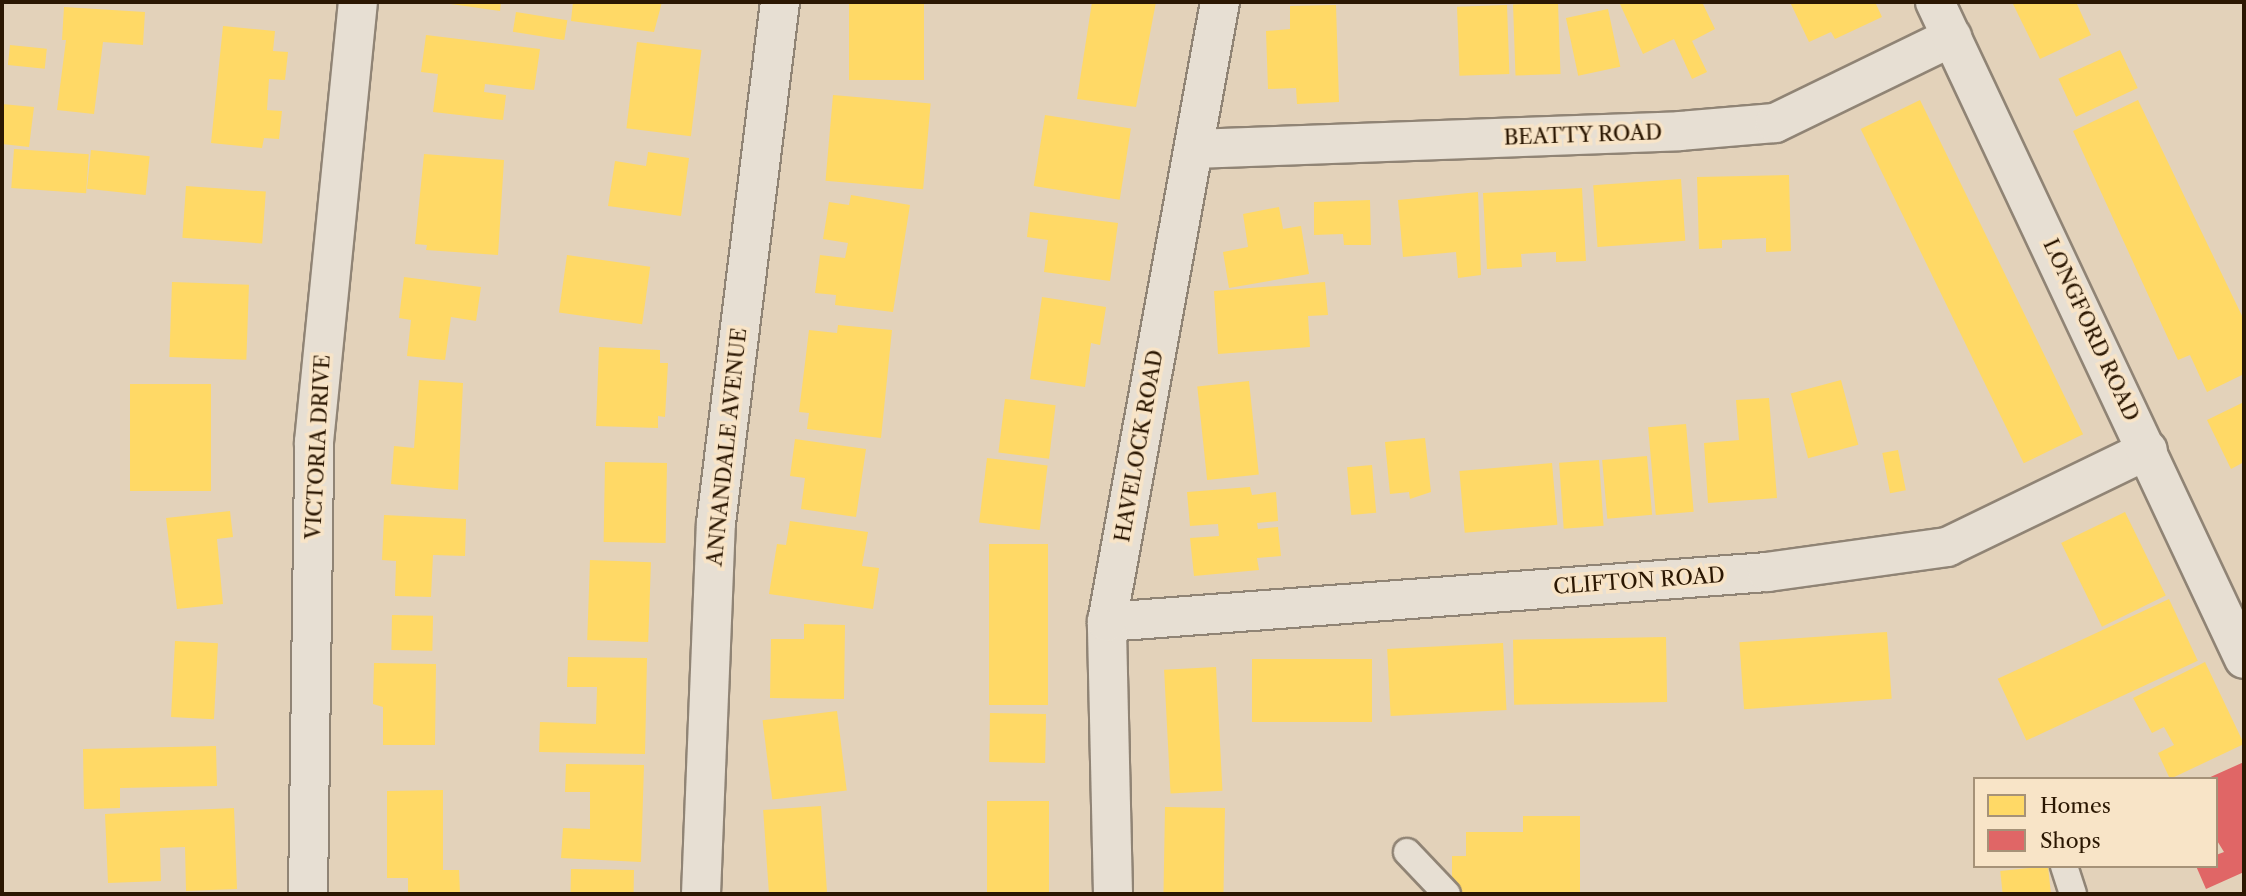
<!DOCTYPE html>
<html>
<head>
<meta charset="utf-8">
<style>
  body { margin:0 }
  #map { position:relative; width:2246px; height:896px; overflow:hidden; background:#e3d2ba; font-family:"Libre Caslon Text",serif }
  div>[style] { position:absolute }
  .homes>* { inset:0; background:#ffd966; transform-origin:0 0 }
  .shops>* { inset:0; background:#e06666 }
  .roads { filter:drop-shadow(2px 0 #908475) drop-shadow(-2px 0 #908475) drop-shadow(0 2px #908475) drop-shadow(0 -2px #908475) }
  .lane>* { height:26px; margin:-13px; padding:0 13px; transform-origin:13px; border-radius:13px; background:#e7dfd3 }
  .street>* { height:38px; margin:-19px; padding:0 19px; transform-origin:19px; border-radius:19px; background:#e7dfd3 }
  .secondary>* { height:38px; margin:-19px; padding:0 19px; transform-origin:19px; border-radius:19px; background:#e7dfd3 }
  span { translate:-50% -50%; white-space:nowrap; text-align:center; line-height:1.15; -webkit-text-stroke:7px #f8e4c7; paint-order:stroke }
  .street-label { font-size:21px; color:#2b1702 }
  .frame { position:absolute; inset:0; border:4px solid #2b1702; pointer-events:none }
  .legend { position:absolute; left:1973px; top:777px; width:245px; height:91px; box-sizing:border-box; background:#f8e4c7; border:2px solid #a69278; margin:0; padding:9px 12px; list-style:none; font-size:21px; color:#2b1702 }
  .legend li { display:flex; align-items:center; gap:14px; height:35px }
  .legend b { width:35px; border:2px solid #a69278 }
</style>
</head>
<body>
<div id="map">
  <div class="homes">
    <div style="clip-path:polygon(437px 2px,501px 2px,500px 11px)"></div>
    <div style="clip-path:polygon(573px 2px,662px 2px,654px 32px,571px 21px)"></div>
    <div style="left:849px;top:2px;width:75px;height:78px"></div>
    <div style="clip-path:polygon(1092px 2px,1156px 2px,1136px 107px,1077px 99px)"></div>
    <div style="clip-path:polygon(1619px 2px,1702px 2px,1715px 29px,1692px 41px,1707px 72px,1692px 79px,1674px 39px,1643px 54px)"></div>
    <div style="clip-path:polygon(1790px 2px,1875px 2px,1882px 17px,1835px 39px,1831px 32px,1809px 42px)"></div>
    <div style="clip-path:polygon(2012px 2px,2076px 2px,2091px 35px,2040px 59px)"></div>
    <div style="left:1558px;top:3px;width:71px;height:45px;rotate:88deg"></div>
    <div style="clip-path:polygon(1336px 5px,1339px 102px,1297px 104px,1296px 88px,1268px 89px,1266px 31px,1290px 29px,1290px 6px)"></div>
    <div style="left:1507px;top:5px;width:69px;height:50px;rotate:88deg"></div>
    <div style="clip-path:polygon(64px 7px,145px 12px,143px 45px,103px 42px,94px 114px,57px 110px,66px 40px,62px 40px)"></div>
    <div style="left:1608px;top:9px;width:59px;height:43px;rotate:78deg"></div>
    <div style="left:516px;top:12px;width:52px;height:20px;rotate:9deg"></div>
    <div style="clip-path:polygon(223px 26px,275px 31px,273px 51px,288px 52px,285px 80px,269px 79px,267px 110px,282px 111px,279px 139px,264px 138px,262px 148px,211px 143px)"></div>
    <div style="clip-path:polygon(426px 35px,540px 49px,534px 90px,485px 84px,484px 92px,506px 95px,503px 120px,433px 112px,438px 74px,421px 72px)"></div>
    <div style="left:637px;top:42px;width:65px;height:87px;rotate:7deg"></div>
    <div style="left:10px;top:45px;width:37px;height:20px;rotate:6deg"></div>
    <div style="left:2120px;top:50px;width:42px;height:68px;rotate:65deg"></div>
    <div style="left:833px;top:95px;width:98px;height:86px;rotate:5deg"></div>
    <div style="left:1920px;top:100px;width:372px;height:66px;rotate:64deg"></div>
    <div style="clip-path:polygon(2138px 100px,2244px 320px,2244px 374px,2207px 392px,2190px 355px,2178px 360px,2073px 131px)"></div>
    <div style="clip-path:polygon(2px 104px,34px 107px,29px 147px,2px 144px)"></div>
    <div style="left:1045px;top:115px;width:87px;height:72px;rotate:9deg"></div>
    <div style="left:14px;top:149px;width:75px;height:39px;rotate:4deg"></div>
    <div style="left:91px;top:150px;width:59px;height:39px;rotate:6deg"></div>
    <div style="clip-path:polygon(648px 152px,689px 158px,681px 216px,608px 206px,615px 161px,646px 166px)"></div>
    <div style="clip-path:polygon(424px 154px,504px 160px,498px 255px,426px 250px,427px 245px,415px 244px)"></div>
    <div style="clip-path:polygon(1789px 175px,1791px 251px,1766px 252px,1766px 238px,1722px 240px,1722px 248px,1699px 249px,1697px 177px)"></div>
    <div style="left:1681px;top:179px;width:62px;height:88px;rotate:86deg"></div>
    <div style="left:186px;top:186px;width:80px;height:52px;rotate:4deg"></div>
    <div style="clip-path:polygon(1582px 188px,1586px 261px,1556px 262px,1556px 252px,1521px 254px,1522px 267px,1487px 269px,1483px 193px)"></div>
    <div style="clip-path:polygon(1478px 192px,1481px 275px,1458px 278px,1456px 252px,1403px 257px,1398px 200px)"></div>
    <div style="clip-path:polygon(851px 195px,910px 205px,893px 312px,835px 305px,836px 295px,815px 293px,820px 255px,845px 258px,848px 243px,823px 239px,829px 202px,849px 205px)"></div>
    <div style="clip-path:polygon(1370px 200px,1371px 245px,1344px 245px,1343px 234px,1314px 235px,1314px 202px)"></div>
    <div style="clip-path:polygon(1279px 207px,1283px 229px,1301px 226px,1309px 274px,1229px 288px,1223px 252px,1248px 247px,1243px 214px)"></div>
    <div style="clip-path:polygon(1030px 212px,1118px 223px,1110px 281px,1044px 272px,1048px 240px,1027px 237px)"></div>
    <div style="left:567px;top:255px;width:84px;height:58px;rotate:8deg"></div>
    <div style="clip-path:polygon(404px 277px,481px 287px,476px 321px,451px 317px,445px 360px,407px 356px,411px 320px,399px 318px)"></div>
    <div style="left:172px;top:282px;width:77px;height:75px;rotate:2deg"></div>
    <div style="clip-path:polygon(1325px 282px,1328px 315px,1308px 316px,1310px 347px,1218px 354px,1214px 291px)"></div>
    <div style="clip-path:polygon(1042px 297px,1106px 307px,1100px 345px,1091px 343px,1085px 387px,1030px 379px)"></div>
    <div style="clip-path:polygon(838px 325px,892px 330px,881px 438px,807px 429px,809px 413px,799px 412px,809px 330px,837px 333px)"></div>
    <div style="clip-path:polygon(599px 347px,660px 350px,660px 363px,668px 363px,665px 417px,658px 416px,658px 428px,596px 426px)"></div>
    <div style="clip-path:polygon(419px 380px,463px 383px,458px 490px,391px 484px,394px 446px,414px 448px)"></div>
    <div style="left:1841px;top:380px;width:67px;height:52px;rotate:75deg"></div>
    <div style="left:1249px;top:381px;width:94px;height:52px;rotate:84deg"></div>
    <div style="left:130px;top:384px;width:81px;height:107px"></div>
    <div style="clip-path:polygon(1769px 398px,1777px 498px,1708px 503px,1704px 443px,1739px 440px,1736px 400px)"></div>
    <div style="left:1005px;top:399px;width:51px;height:54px;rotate:7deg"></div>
    <div style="clip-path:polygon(2244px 402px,2244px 462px,2231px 469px,2207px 420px)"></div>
    <div style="left:1686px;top:424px;width:88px;height:38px;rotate:85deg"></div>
    <div style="clip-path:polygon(1425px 438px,1431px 492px,1410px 499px,1409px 492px,1390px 494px,1385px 442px)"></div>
    <div style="clip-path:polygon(795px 439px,866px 449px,856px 517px,801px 509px,805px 478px,790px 476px)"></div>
    <div style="left:1898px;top:450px;width:41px;height:16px;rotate:79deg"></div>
    <div style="left:1647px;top:456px;width:59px;height:45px;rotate:85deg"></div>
    <div style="left:987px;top:458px;width:61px;height:65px;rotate:7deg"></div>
    <div style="left:1599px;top:460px;width:66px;height:40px;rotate:86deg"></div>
    <div style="left:605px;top:462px;width:62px;height:80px;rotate:1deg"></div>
    <div style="left:1552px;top:463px;width:62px;height:93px;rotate:85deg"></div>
    <div style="left:1372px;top:465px;width:48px;height:25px;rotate:85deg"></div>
    <div style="clip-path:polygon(1250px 487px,1252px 495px,1276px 492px,1278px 521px,1257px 523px,1258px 529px,1278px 527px,1281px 556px,1257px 558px,1259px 570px,1194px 576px,1190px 538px,1219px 536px,1218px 524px,1190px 526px,1187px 492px)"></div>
    <div style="clip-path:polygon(230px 511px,233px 537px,217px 539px,223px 604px,177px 609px,166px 518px)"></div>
    <div style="left:2125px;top:512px;width:93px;height:71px;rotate:64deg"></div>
    <div style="clip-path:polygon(384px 515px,466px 519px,465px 556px,433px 555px,431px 597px,395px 596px,396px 561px,382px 560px)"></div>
    <div style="clip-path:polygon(790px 521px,868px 532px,862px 566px,879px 568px,873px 609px,769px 594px,777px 544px,786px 545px)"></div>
    <div style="left:989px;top:544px;width:59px;height:161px"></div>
    <div style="left:590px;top:560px;width:61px;height:80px;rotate:2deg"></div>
    <div style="left:2169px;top:599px;width:68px;height:189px;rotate:65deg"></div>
    <div style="left:392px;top:615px;width:41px;height:35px;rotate:1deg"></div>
    <div style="clip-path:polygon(804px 624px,845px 625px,844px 699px,770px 698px,771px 639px,804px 639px)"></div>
    <div style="left:1887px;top:632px;width:67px;height:148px;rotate:86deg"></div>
    <div style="left:1666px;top:637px;width:65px;height:153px;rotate:89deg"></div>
    <div style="left:175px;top:641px;width:43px;height:76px;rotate:3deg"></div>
    <div style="left:1503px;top:643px;width:67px;height:116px;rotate:87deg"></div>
    <div style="clip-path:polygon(568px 657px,647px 658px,645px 754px,539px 752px,540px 722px,596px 724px,597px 687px,567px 687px)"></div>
    <div style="left:1252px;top:659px;width:120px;height:63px"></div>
    <div style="clip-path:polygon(2205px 662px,2244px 744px,2170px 779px,2158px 753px,2174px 745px,2164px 727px,2152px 733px,2133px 698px)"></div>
    <div style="clip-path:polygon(374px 663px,436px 664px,435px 745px,383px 745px,383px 707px,373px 704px)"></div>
    <div style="left:1216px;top:667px;width:124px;height:52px;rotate:87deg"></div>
    <div style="left:837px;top:711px;width:80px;height:75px;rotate:83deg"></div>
    <div style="left:990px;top:713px;width:56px;height:49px;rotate:1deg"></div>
    <div style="clip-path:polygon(216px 746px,217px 786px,120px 788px,120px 808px,84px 809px,83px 749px)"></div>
    <div style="clip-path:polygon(566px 764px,644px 765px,641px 862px,561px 858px,563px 828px,590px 829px,590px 792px,565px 792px)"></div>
    <div style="clip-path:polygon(443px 790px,443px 870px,459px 870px,460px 894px,408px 894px,408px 878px,387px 878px,387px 791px)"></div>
    <div style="left:987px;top:801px;width:62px;height:91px"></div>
    <div style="left:821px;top:806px;width:86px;height:58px;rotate:86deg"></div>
    <div style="left:1165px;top:807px;width:60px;height:87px;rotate:1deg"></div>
    <div style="clip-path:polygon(234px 808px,237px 889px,186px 891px,185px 847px,160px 848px,161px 881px,108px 883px,105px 814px)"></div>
    <div style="clip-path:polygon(1523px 816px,1580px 816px,1580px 894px,1452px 892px,1452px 856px,1466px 856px,1466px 832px,1523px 832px)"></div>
    <div style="left:2048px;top:866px;width:28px;height:48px;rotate:84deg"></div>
    <div style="left:571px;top:869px;width:63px;height:25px;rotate:1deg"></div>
  </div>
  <div class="shops">
    <div style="clip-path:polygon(2244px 762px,2244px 872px,2206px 889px,2196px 866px,2216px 866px,2216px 855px,2224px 852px,2216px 839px,2216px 779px,2206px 779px)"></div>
  </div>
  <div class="roads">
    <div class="lane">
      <div style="left:1407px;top:852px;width:58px;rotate:46.4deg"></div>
      <div style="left:2064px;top:866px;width:29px;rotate:72deg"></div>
    </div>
    <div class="street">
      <div style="left:1194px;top:149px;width:486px;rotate:-2.1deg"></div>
      <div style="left:1680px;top:131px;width:95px;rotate:-4.8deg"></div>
      <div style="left:1775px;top:123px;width:197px;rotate:-25.9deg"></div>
      <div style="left:1107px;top:622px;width:662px;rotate:-4.33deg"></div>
      <div style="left:1767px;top:572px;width:182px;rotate:-7.9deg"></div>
      <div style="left:1947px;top:547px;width:223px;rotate:-25.8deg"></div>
      <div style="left:701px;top:894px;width:371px;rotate:-87.7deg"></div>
      <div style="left:716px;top:523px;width:525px;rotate:-83deg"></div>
      <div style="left:1113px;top:894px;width:272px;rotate:-91.3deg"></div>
      <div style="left:1107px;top:622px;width:630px;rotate:-79.67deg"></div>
    </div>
    <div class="secondary">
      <div style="left:1935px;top:2px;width:726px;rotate:64.81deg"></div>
      <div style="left:308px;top:894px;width:452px;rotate:-89.2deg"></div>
      <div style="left:314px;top:442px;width:442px;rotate:-84.3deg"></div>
    </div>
  </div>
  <div class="street-label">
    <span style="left:1583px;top:135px;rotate:-2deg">BEATTY ROAD</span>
    <span style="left:2091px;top:330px;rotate:65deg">LONGFORD ROAD</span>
    <span style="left:1139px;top:446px;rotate:-80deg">HAVELOCK ROAD</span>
    <span style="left:318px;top:447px;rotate:-87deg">VICTORIA DRIVE</span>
    <span style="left:727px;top:447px;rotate:-84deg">ANNANDALE AVENUE</span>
    <span style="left:1639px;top:581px;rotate:-4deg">CLIFTON ROAD</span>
  </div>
  <div class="frame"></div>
  <ul class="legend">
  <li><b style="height:19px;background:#ffd966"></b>Homes</li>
  <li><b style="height:19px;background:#e06666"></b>Shops</li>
  </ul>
</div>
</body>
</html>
